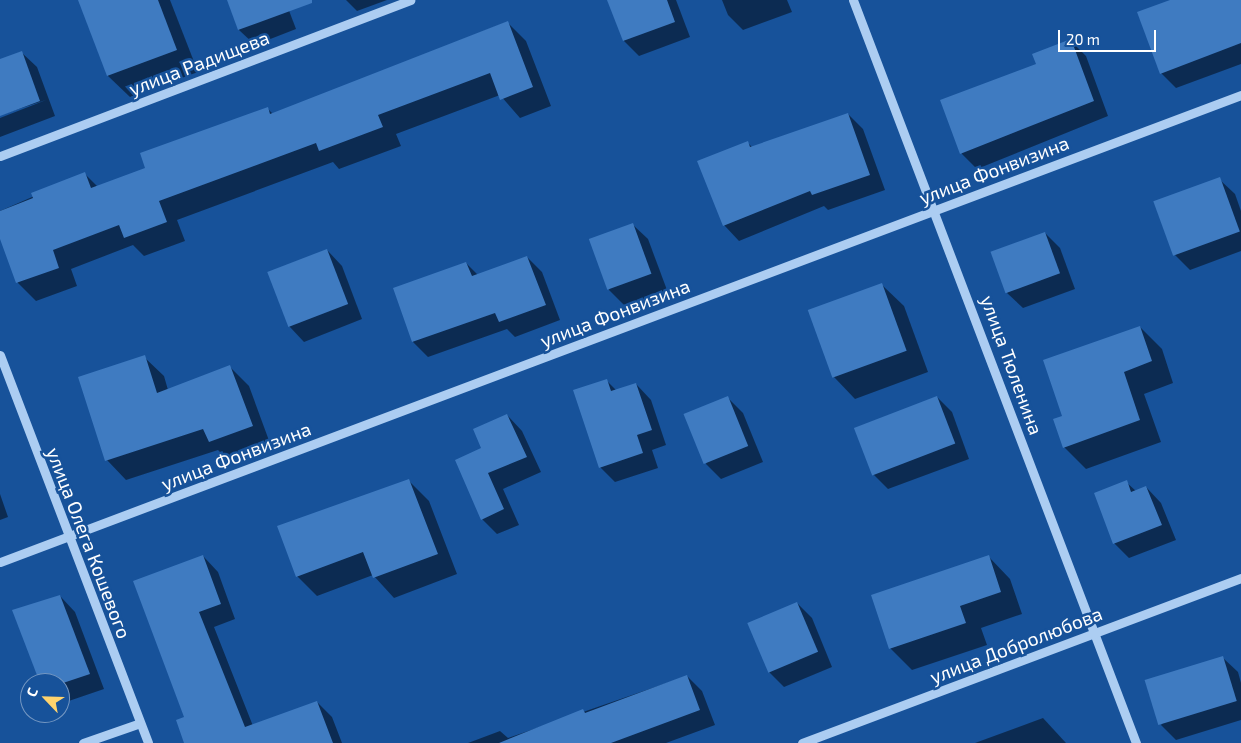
<!DOCTYPE html>
<html>
<head>
<meta charset="utf-8">
<style>
  body { margin:0 }
  #map { position:relative; width:1241px; height:743px; overflow:hidden; background:#17529a; font-family:"Exo 2",sans-serif }
  div>[style] { position:absolute }
  .shadow>* { inset:0; background:#0007 }
  .building>* { inset:0; background:#3f7bc1; transform-origin:0 0 }
  .minor>* { height:9px; margin:-4.5px; padding:0 4.5px; transform-origin:4.5px; border-radius:4.5px; background:#accdf2 }
  span { translate:-50% -50%; white-space:nowrap; text-align:center; line-height:1.15; -webkit-text-stroke:5px #17529a; paint-order:stroke }
  .street-label { font-size:19px; color:#fff }
  .north { position:absolute; left:20px; top:673px; width:50px; height:50px; box-sizing:border-box; background:#17529a; border:1px solid #7497c2; border-radius:50%; rotate:294deg; font-size:14px; font-weight:700; line-height:20px; text-align:center; color:#fff }
  .north::after { content:''; display:block; margin:auto; width:18px; height:22px; background:#ffd36d; clip-path:polygon(50% 0,100% 100%,50% 72%,0 100%) }
  .scale { position:absolute; left:1058px; top:30px; width:98px; height:22px; box-sizing:border-box; border:2px solid #fff; border-top:0; padding-left:6px; font-size:15px; line-height:18px; white-space:nowrap; color:#fff; -webkit-text-stroke:4px #17529a; paint-order:stroke }
</style>
</head>
<body>
<div id="map">
  <div class="shadow">
    <div style="clip-path:polygon(97px 0,170px 0,198px 72px,130px 97px,108px 76px,82px 6px)"></div>
    <div style="clip-path:polygon(228px 0,285px 0,296px 29px,255px 45px,239px 30px)"></div>
    <div style="clip-path:polygon(346px 0,387px 0,357px 11px)"></div>
    <div style="clip-path:polygon(609px 0,676px 0,690px 37px,639px 56px,624px 41px)"></div>
    <div style="clip-path:polygon(722px 0,787px 0,792px 12px,743px 30px,728px 15px)"></div>
    <div style="clip-path:polygon(1172px 0,1241px 0,1241px 64px,1176px 88px,1161px 73px)"></div>
    <div style="clip-path:polygon(507px 22px,526px 41px,551px 106px,520px 118px,500px 95px,396px 134px,401px 146px,339px 169px,333px 162px,177px 220px,185px 241px,144px 256px,133px 245px,71px 269px,77px 286px,36px 301px,18px 283px,0 235px,0 211px,85px 174px,98px 187px,147px 169px,268px 109px,273px 114px)"></div>
    <div style="clip-path:polygon(1071px 41px,1086px 56px,1108px 116px,977px 169px,962px 154px,942px 101px,1038px 65px)"></div>
    <div style="clip-path:polygon(21px 52px,37px 67px,55px 116px,0 137px,0 118px,46px 100px,0 115px,0 60px)"></div>
    <div style="clip-path:polygon(848px 114px,863px 129px,885px 190px,828px 210px,824px 206px,739px 241px,724px 225px,748px 143px,753px 148px)"></div>
    <div style="clip-path:polygon(1219px 179px,1235px 194px,1241px 211px,1241px 251px,1190px 270px,1175px 255px,1156px 202px)"></div>
    <div style="clip-path:polygon(632px 224px,648px 239px,667px 290px,625px 306px,609px 290px)"></div>
    <div style="clip-path:polygon(1045px 233px,1060px 248px,1075px 289px,1023px 308px,1007px 293px)"></div>
    <div style="clip-path:polygon(327px 250px,342px 266px,362px 319px,304px 342px,289px 326px)"></div>
    <div style="clip-path:polygon(527px 257px,542px 272px,560px 320px,515px 337px,507px 329px,428px 357px,413px 342px,395px 289px,466px 263px,478px 275px)"></div>
    <div style="clip-path:polygon(882px 285px,904px 306px,928px 372px,855px 399px,834px 377px)"></div>
    <div style="clip-path:polygon(1140px 327px,1162px 349px,1173px 383px,1144px 394px,1161px 442px,1086px 469px,1064px 447px,1064px 416px)"></div>
    <div style="clip-path:polygon(144px 357px,164px 376px,168px 390px,230px 367px,249px 386px,271px 446px,229px 461px,218px 450px,126px 480px,107px 460px)"></div>
    <div style="clip-path:polygon(606px 380px,617px 391px,636px 384px,651px 400px,666px 445px,652px 450px,658px 468px,615px 482px,600px 467px)"></div>
    <div style="clip-path:polygon(937px 397px,952px 412px,969px 459px,888px 489px,873px 474px)"></div>
    <div style="clip-path:polygon(728px 398px,743px 413px,763px 462px,721px 479px,706px 464px)"></div>
    <div style="clip-path:polygon(507px 415px,522px 431px,541px 472px,503px 489px,519px 525px,497px 534px,482px 519px,483px 449px)"></div>
    <div style="clip-path:polygon(409px 481px,429px 501px,457px 574px,394px 598px,373px 575px,317px 596px,297px 576px)"></div>
    <div style="clip-path:polygon(1126px 482px,1136px 491px,1146px 487px,1161px 503px,1176px 540px,1129px 558px,1114px 543px)"></div>
    <div style="clip-path:polygon(0 494px,8px 517px,0 520px)"></div>
    <div style="clip-path:polygon(203px 556px,218px 572px,235px 619px,214px 627px,253px 726px,317px 702px,332px 717px,342px 743px,186px 743px)"></div>
    <div style="clip-path:polygon(989px 557px,1010px 579px,1022px 614px,981px 628px,987px 645px,912px 670px,890px 648px)"></div>
    <div style="clip-path:polygon(60px 596px,75px 612px,104px 689px,60px 704px,60px 683px,42px 683px)"></div>
    <div style="clip-path:polygon(797px 603px,812px 618px,832px 667px,784px 687px,768px 671px)"></div>
    <div style="clip-path:polygon(1222px 657px,1238px 672px,1241px 683px,1241px 720px,1176px 740px,1161px 725px)"></div>
    <div style="clip-path:polygon(687px 676px,702px 691px,715px 725px,666px 743px,468px 743px,500px 731px,508px 738px)"></div>
    <div style="clip-path:polygon(1043px 718px,1066px 743px,975px 743px)"></div>
  </div>
  <div class="building">
    <div style="clip-path:polygon(78px 0,158px 0,177px 50px,107px 76px)"></div>
    <div style="clip-path:polygon(227px 0,312px 0,312px 3px,238px 30px)"></div>
    <div style="clip-path:polygon(607px 0,667px 0,675px 22px,623px 41px)"></div>
    <div style="clip-path:polygon(1170px 0,1241px 0,1241px 43px,1160px 74px,1137px 12px)"></div>
    <div style="clip-path:polygon(508px 21px,533px 87px,500px 100px,490px 73px,378px 115px,383px 127px,319px 151px,316px 143px,159px 201px,167px 222px,124px 238px,119px 225px,53px 250px,59px 268px,16px 283px,0 239px,0 211px,33px 198px,31px 193px,85px 172px,91px 188px,145px 168px,140px 153px,268px 107px,270px 114px)"></div>
    <div style="clip-path:polygon(1071px 39px,1094px 101px,960px 154px,940px 100px,1036px 64px,1032px 54px)"></div>
    <div style="clip-path:polygon(22px 51px,40px 101px,0 116px,0 59px)"></div>
    <div style="clip-path:polygon(848px 113px,870px 175px,812px 195px,810px 191px,723px 226px,697px 161px,748px 141px,750px 147px)"></div>
    <div style="left:1220px;top:177px;width:58px;height:71px;rotate:70deg"></div>
    <div style="left:633px;top:223px;width:54px;height:47px;rotate:70deg"></div>
    <div style="left:1045px;top:232px;width:44px;height:58px;rotate:70deg"></div>
    <div style="left:327px;top:249px;width:59px;height:64px;rotate:69deg"></div>
    <div style="clip-path:polygon(527px 256px,546px 305px,499px 322px,495px 313px,412px 342px,393px 288px,466px 262px,472px 276px)"></div>
    <div style="left:882px;top:283px;width:72px;height:79px;rotate:70deg"></div>
    <div style="clip-path:polygon(1140px 326px,1152px 361px,1124px 372px,1140px 420px,1063px 448px,1053px 419px,1062px 416px,1043px 360px)"></div>
    <div style="clip-path:polygon(145px 355px,157px 393px,230px 365px,253px 426px,209px 442px,203px 429px,105px 461px,78px 377px)"></div>
    <div style="clip-path:polygon(607px 379px,611px 391px,636px 383px,652px 430px,637px 435px,643px 453px,599px 468px,573px 390px)"></div>
    <div style="left:728px;top:396px;width:54px;height:48px;rotate:68deg"></div>
    <div style="left:937px;top:396px;width:51px;height:89px;rotate:69deg"></div>
    <div style="clip-path:polygon(507px 414px,527px 457px,488px 473px,504px 509px,481px 520px,455px 460px,481px 448px,473px 429px)"></div>
    <div style="clip-path:polygon(409px 479px,438px 554px,373px 578px,363px 552px,296px 577px,277px 526px)"></div>
    <div style="clip-path:polygon(1127px 480px,1131px 492px,1146px 486px,1162px 525px,1113px 544px,1094px 493px)"></div>
    <div style="clip-path:polygon(203px 555px,221px 604px,199px 612px,245px 727px,317px 701px,333px 743px,184px 743px,176px 720px,184px 717px,133px 581px)"></div>
    <div style="clip-path:polygon(989px 555px,1001px 592px,960px 606px,966px 623px,889px 649px,871px 595px)"></div>
    <div style="clip-path:polygon(60px 595px,90px 674px,63px 683px,40px 683px,12px 610px)"></div>
    <div style="left:797px;top:602px;width:54px;height:54px;rotate:67deg"></div>
    <div style="left:1223px;top:656px;width:47px;height:82px;rotate:73deg"></div>
    <div style="clip-path:polygon(687px 675px,700px 710px,611px 743px,499px 743px,583px 709px,585px 713px)"></div>
  </div>
  <div class="minor">
    <div style="left:853px;top:0;width:795px;rotate:69.15deg"></div>
    <div style="left:0;top:156px;width:439px;rotate:-20.8deg"></div>
    <div style="left:0;top:355px;width:415px;rotate:69.1deg"></div>
    <div style="left:0;top:562px;width:1326px;rotate:-20.62deg"></div>
    <div style="left:83px;top:743px;width:60px;rotate:-19.3deg"></div>
    <div style="left:802px;top:743px;width:469px;rotate:-20.6deg"></div>
  </div>
  <div class="street-label">
    <span style="left:199px;top:63px;rotate:-21deg">улица Радищева</span>
    <span style="left:994px;top:170px;rotate:-21deg">улица Фонвизина</span>
    <span style="left:615px;top:313px;rotate:-21deg">улица Фонвизина</span>
    <span style="left:1012px;top:365px;rotate:70deg">улица Тюленина</span>
    <span style="left:236px;top:456px;rotate:-21deg">улица Фонвизина</span>
    <span style="left:89px;top:543px;rotate:69deg">улица Олега Кошевого</span>
    <span style="left:1016px;top:645px;rotate:-21deg">улица Добролюбова</span>
  </div>
  <div class="north">С</div>
  <div class="scale">20 m</div>
</div>
</body>
</html>
